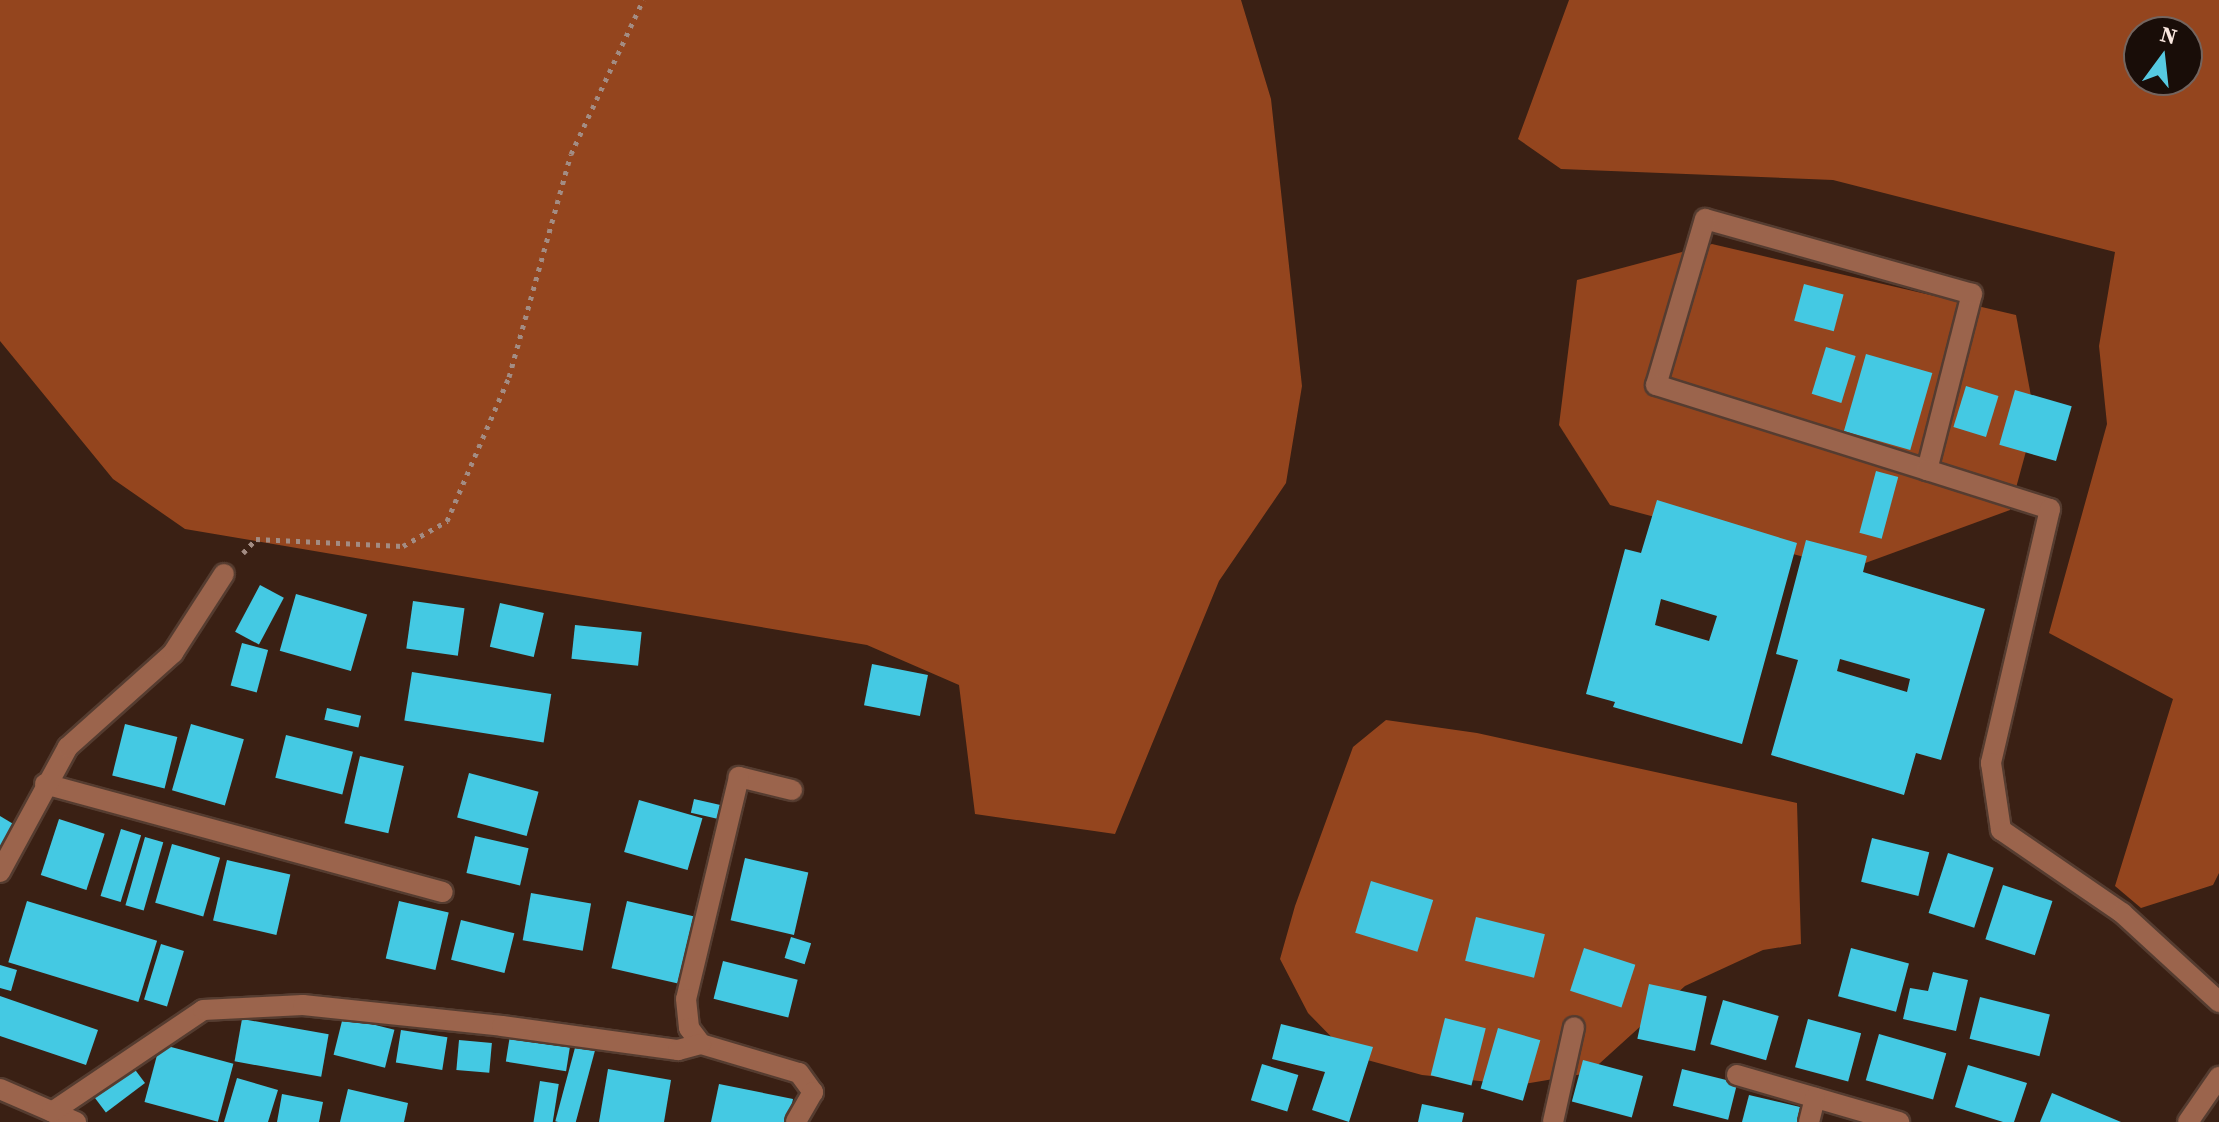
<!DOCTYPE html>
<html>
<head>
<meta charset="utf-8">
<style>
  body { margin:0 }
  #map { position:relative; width:2219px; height:1122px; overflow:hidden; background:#3a2014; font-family:"Source Serif 4",serif }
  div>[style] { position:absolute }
  .forest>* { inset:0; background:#94451e }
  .building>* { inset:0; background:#44c9e3; transform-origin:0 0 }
  .path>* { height:5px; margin-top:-2.5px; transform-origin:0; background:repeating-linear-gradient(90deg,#a38c83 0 4px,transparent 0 10px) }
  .roads { filter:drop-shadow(2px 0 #553c30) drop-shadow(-2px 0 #553c30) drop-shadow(0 2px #553c30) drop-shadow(0 -2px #553c30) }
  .minor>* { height:20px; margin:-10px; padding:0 10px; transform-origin:10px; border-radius:10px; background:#9b644c }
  span { translate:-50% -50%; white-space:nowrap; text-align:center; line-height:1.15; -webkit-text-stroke:8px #190d08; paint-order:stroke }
  .north { position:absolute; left:2123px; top:16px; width:80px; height:80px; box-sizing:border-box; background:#190d08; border:2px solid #73645e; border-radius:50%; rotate:15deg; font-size:22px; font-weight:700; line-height:32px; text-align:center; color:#fae7df }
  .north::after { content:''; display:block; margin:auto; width:28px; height:36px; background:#56c9e1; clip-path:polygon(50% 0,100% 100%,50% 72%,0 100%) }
</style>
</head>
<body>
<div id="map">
  <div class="forest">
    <div style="clip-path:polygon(0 0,1241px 0,1271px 99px,1302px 386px,1286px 483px,1219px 581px,1115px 834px,975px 814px,959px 685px,867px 645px,185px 529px,113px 479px,0 341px)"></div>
    <div style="clip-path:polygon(evenodd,1569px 0,2219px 0,2219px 873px,2213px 885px,2141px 908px,2115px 886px,2173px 699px,2049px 633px,2107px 424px,2099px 346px,2115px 252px,1833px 180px,1561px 169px,1518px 139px,1569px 0,2139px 32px,2187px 32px,2187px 80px,2139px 80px,2139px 32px)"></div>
    <div style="clip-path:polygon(1712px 244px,2016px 315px,2035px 418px,2010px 510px,1849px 569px,1610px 505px,1559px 425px,1577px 280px)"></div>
    <div style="clip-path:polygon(1386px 720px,1477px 733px,1797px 803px,1801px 944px,1763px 950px,1685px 986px,1589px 1073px,1518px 1085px,1422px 1075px,1349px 1055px,1308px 1013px,1280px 959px,1295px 906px,1353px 747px)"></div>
  </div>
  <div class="building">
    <div style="left:1804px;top:284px;width:41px;height:38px;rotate:15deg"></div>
    <div style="left:1826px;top:347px;width:31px;height:49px;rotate:17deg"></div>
    <div style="left:1866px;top:354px;width:69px;height:80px;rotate:16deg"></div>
    <div style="left:1966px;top:386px;width:34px;height:43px;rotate:17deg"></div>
    <div style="left:2015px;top:390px;width:59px;height:57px;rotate:16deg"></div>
    <div style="left:1876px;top:471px;width:23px;height:64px;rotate:15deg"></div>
    <div style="clip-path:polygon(evenodd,1657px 500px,1797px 543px,1742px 744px,1613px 707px,1615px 702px,1586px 694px,1625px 549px,1641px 553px,1657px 500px,1661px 599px,1717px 616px,1709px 641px,1655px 625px,1661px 599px)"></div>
    <div style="clip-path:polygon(evenodd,1806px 540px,1867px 556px,1863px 572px,1985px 609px,1941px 760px,1916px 753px,1904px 795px,1771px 755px,1798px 660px,1776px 654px,1806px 540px,1840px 659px,1910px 679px,1907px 692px,1837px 671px,1840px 659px)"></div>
    <div style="left:260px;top:585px;width:27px;height:53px;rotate:28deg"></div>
    <div style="left:296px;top:594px;width:74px;height:59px;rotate:16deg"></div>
    <div style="left:413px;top:601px;width:52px;height:48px;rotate:8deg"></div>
    <div style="left:500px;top:603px;width:45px;height:45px;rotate:13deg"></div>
    <div style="left:575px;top:625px;width:67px;height:34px;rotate:6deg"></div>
    <div style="left:242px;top:643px;width:27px;height:44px;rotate:15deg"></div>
    <div style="left:872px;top:664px;width:57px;height:42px;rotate:11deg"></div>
    <div style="left:412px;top:672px;width:141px;height:49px;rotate:9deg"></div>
    <div style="left:327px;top:708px;width:35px;height:12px;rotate:13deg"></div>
    <div style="left:125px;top:724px;width:54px;height:53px;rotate:14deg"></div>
    <div style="left:191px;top:724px;width:55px;height:69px;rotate:16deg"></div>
    <div style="left:286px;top:735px;width:69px;height:44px;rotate:14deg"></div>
    <div style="left:360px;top:756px;width:45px;height:69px;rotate:13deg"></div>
    <div style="left:469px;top:773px;width:72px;height:46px;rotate:15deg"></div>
    <div style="left:694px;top:799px;width:35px;height:14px;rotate:13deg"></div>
    <div style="left:639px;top:800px;width:66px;height:54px;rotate:16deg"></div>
    <div style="clip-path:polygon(0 816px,15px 825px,0 852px)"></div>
    <div style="left:59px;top:819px;width:48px;height:59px;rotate:18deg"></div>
    <div style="left:121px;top:829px;width:21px;height:70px;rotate:17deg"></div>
    <div style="left:475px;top:836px;width:55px;height:38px;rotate:13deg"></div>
    <div style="left:145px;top:837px;width:19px;height:71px;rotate:16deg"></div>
    <div style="left:1872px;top:838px;width:59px;height:45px;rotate:14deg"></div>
    <div style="left:172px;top:844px;width:50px;height:61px;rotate:16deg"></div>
    <div style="left:1948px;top:853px;width:48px;height:63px;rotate:18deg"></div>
    <div style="left:745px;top:858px;width:65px;height:64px;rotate:13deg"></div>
    <div style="left:227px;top:860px;width:65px;height:62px;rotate:13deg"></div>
    <div style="left:1371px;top:881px;width:65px;height:54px;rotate:17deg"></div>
    <div style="left:2003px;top:885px;width:52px;height:57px;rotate:18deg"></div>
    <div style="left:531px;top:893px;width:61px;height:48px;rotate:10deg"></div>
    <div style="left:27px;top:901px;width:136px;height:64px;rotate:17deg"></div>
    <div style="left:399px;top:901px;width:51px;height:59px;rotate:13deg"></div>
    <div style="left:627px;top:901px;width:76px;height:69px;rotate:13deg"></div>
    <div style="left:1476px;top:917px;width:71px;height:45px;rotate:14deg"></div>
    <div style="left:461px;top:920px;width:55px;height:41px;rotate:14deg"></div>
    <div style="left:791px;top:937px;width:21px;height:22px;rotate:17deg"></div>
    <div style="left:161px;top:944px;width:24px;height:58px;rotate:17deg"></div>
    <div style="left:1584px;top:948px;width:54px;height:45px;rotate:18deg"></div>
    <div style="left:1851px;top:948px;width:60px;height:50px;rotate:15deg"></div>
    <div style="left:723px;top:961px;width:77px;height:39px;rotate:14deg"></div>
    <div style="clip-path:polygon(0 965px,17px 970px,11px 991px,0 988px)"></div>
    <div style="clip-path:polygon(1933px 972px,1968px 980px,1956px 1031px,1903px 1019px,1910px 988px,1928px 991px)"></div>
    <div style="left:1649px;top:984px;width:59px;height:56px;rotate:12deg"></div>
    <div style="clip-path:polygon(0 996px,98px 1030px,86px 1065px,0 1036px)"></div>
    <div style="left:1980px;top:997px;width:72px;height:43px;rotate:14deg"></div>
    <div style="left:1723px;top:1000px;width:58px;height:46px;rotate:16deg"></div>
    <div style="left:343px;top:1017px;width:53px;height:39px;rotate:14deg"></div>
    <div style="left:1445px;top:1018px;width:42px;height:59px;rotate:14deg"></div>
    <div style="left:242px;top:1019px;width:88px;height:43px;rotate:10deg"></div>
    <div style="left:1808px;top:1019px;width:55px;height:50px;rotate:15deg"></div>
    <div style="clip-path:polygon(1281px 1024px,1373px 1047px,1349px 1122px,1312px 1110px,1325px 1072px,1272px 1059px)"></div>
    <div style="left:1498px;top:1028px;width:44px;height:63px;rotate:16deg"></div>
    <div style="left:511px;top:1029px;width:61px;height:33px;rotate:9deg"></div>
    <div style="left:401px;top:1030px;width:47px;height:33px;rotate:9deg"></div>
    <div style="left:1879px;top:1034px;width:70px;height:48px;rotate:16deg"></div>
    <div style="left:459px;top:1040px;width:33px;height:30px;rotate:5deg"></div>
    <div style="left:160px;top:1044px;width:76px;height:60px;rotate:15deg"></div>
    <div style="left:576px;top:1044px;width:20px;height:80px;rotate:15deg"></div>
    <div style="left:1583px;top:1060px;width:62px;height:43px;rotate:15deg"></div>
    <div style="left:1262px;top:1064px;width:38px;height:38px;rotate:17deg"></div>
    <div style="clip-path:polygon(1968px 1065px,2027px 1083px,2014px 1122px,2003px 1122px,1955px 1107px)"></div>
    <div style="left:133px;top:1067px;width:20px;height:49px;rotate:53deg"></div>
    <div style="clip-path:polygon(608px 1069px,671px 1080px,664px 1122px,599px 1122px)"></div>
    <div style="left:1682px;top:1069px;width:57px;height:38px;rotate:14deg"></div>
    <div style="clip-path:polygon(237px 1078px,278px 1090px,268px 1122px,224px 1122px)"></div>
    <div style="left:540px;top:1081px;width:19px;height:42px;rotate:9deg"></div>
    <div style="clip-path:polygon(719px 1084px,793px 1099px,788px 1122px,711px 1122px)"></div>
    <div style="clip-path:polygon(348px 1089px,408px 1103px,404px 1122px,340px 1122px)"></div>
    <div style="clip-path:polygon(2052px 1093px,2121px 1122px,2040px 1122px)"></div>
    <div style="clip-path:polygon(282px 1094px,323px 1102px,319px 1122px,277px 1122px)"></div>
    <div style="clip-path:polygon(1749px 1095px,1800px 1107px,1797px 1122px,1742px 1122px)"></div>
    <div style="clip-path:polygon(1422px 1104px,1464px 1113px,1462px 1122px,1418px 1122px)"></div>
  </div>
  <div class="path">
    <div style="left:243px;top:553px;width:19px;rotate:-47deg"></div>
    <div style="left:256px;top:539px;width:147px;rotate:2.7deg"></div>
    <div style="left:403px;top:546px;width:51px;rotate:-29.6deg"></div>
    <div style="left:447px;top:521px;width:157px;rotate:-66.7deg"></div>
    <div style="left:509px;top:377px;width:231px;rotate:-74.5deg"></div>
    <div style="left:571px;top:154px;width:170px;rotate:-64.9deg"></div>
  </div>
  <div class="roads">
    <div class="minor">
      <div style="left:1927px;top:470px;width:182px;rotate:-75.7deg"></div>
      <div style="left:1972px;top:294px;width:277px;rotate:-164.3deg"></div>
      <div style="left:1705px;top:219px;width:173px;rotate:106.4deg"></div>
      <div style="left:1656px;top:385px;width:284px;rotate:17.4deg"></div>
      <div style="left:1927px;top:470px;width:129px;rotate:17.6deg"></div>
      <div style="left:2050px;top:509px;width:261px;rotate:103.1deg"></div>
      <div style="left:1991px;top:763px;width:68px;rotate:81.5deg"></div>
      <div style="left:2001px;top:830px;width:147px;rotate:34.4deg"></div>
      <div style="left:2122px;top:913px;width:132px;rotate:42.5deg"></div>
      <div style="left:45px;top:784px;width:412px;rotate:15.2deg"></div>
      <div style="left:792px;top:790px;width:55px;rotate:-166.2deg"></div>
      <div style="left:739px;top:777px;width:228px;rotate:103.4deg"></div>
      <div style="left:686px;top:999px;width:29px;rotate:84deg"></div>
      <div style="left:689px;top:1028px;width:20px;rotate:53deg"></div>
      <div style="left:701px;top:1044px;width:102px;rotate:16.5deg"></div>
      <div style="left:799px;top:1073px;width:24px;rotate:54deg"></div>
      <div style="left:813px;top:1092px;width:34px;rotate:120deg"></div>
      <div style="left:0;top:872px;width:142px;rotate:-61.5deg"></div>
      <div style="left:68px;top:747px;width:141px;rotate:-41.8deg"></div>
      <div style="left:173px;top:653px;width:94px;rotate:-57.2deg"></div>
      <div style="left:1737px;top:1075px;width:169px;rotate:16.2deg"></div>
      <div style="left:0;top:1089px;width:83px;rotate:23.5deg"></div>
      <div style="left:52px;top:1112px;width:182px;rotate:-34deg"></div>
      <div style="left:203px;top:1010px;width:100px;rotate:-2.9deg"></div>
      <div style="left:303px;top:1005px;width:200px;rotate:6deg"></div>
      <div style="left:502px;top:1026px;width:178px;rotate:7.8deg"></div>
      <div style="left:678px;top:1050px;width:24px;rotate:-15deg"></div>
      <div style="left:1553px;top:1122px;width:97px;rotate:-77.5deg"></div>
      <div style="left:1809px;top:1122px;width:25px;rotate:-76deg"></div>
      <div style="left:2188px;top:1122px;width:55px;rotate:-55.4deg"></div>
    </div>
  </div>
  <div class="north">N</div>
</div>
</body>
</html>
